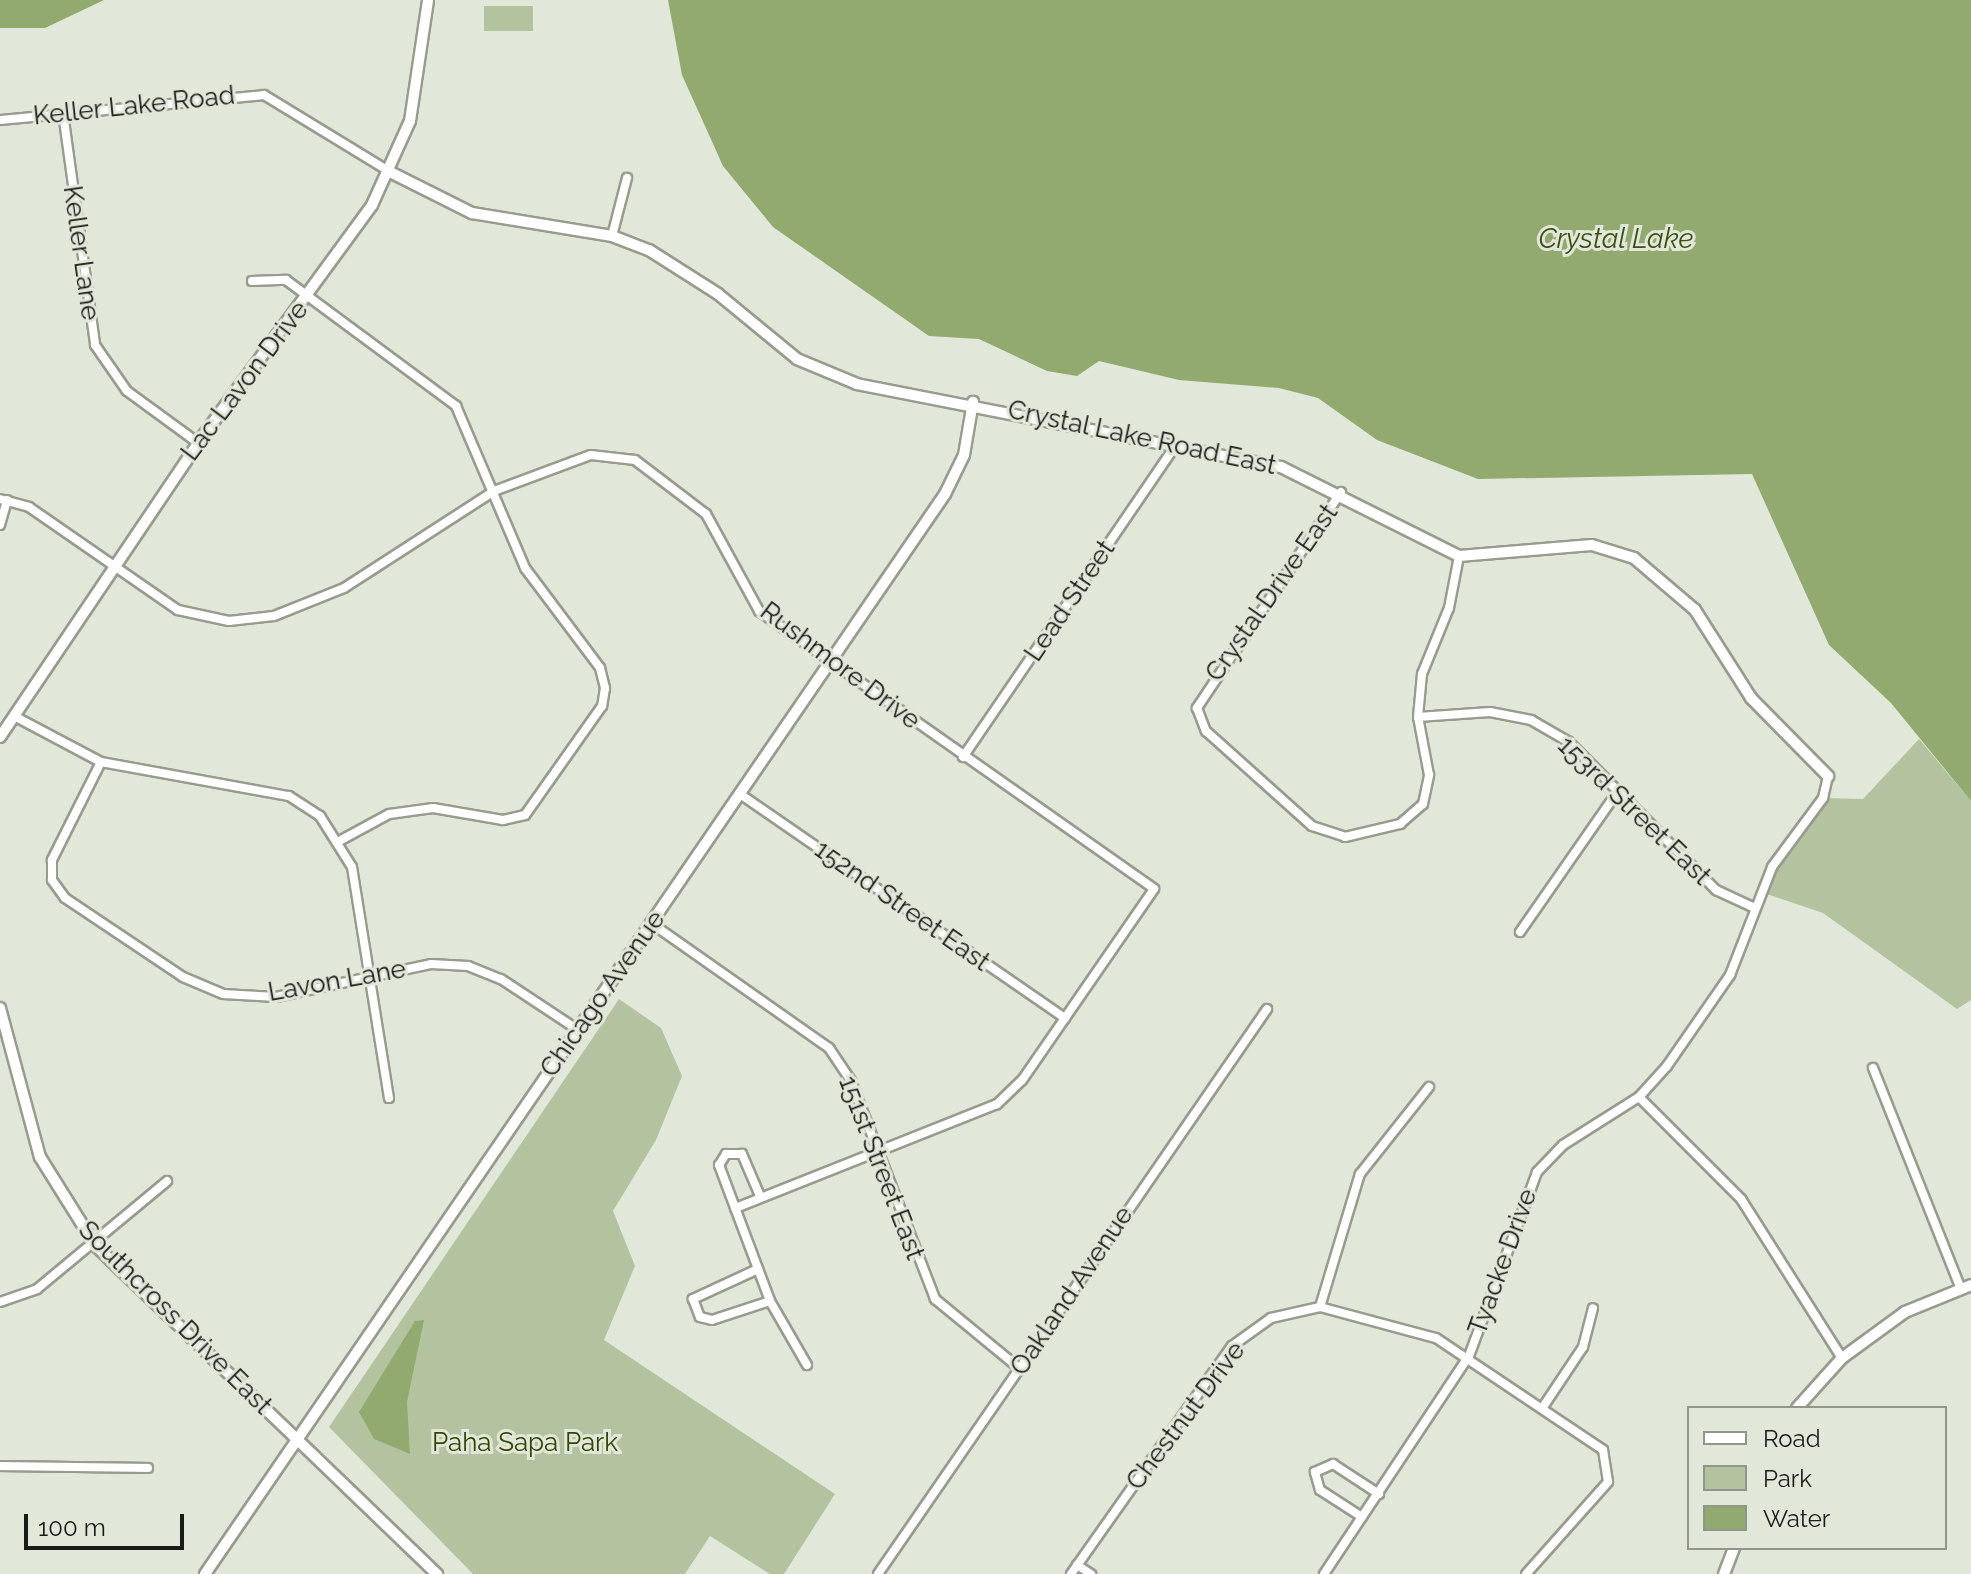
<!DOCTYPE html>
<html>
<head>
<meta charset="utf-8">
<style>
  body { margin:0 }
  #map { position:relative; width:1971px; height:1574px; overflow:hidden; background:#e1e7d9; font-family:Raleway,sans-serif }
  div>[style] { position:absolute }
  .green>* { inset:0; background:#b4c39f; transform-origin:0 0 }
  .water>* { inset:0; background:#92a96f }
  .roads { filter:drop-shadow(2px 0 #979c8f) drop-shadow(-2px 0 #979c8f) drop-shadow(0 2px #979c8f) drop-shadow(0 -2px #979c8f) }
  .minor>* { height:8px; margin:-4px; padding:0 4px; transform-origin:4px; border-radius:4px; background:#fff }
  .tertiary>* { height:10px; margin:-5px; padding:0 5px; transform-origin:5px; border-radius:5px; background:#fff }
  span { translate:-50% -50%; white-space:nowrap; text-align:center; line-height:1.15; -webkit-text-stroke:6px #e1e7d9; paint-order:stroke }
  .street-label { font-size:26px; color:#191b16 }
  .park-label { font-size:26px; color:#324603 }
  .water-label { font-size:28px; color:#3c5011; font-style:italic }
  .legend { position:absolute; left:1687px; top:1406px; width:260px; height:144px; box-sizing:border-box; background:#e1e7d9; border:2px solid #91958b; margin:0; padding:10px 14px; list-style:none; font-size:24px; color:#191b16 }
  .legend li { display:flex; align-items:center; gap:16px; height:40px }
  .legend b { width:40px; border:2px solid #91958b }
  .scale { position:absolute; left:24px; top:1514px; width:160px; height:36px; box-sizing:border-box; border:4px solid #191b16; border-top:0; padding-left:10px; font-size:24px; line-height:28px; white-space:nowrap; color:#191b16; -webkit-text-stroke:6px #e1e7d9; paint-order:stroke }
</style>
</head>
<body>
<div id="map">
  <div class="green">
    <div style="left:484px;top:6px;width:49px;height:25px"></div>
    <div style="clip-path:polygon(1919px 739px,1971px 801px,1971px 1000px,1957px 1009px,1823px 913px,1761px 892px,1823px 798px,1863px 799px)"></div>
    <div style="clip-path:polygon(619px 999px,661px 1028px,682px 1076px,656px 1140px,613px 1211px,635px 1266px,604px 1340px,835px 1494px,784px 1574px,770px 1574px,710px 1536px,685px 1574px,473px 1574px,329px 1427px)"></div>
  </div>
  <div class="water">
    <div style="clip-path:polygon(0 0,104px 0,45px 28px,0 28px)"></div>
    <div style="clip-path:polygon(668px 0,1971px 0,1971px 801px,1891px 703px,1829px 645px,1752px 474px,1478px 479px,1377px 440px,1318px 398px,1279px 388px,1179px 380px,1099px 361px,1077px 376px,1047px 371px,979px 339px,929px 336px,773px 227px,723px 166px,682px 75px)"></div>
    <div style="clip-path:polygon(424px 1320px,407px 1402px,410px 1454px,374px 1439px,359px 1412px,415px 1321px)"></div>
  </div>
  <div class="roads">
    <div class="minor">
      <div style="left:63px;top:113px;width:234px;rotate:82.1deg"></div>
      <div style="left:95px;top:345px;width:56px;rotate:55.2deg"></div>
      <div style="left:127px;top:391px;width:88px;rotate:36.2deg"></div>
      <div style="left:0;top:120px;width:265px;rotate:-5.4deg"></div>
      <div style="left:264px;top:95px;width:148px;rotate:31.4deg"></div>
      <div style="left:612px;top:236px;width:60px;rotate:-75.5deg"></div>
      <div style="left:252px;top:281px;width:34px;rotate:-2deg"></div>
      <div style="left:286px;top:280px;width:212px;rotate:36.5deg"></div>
      <div style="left:456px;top:406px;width:176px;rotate:66.9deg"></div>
      <div style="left:525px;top:568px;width:125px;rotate:53.1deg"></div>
      <div style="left:600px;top:668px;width:21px;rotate:76deg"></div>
      <div style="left:605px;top:688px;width:18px;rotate:99deg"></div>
      <div style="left:602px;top:706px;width:133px;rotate:125.2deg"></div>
      <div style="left:525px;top:815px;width:23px;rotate:167deg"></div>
      <div style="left:503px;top:820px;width:71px;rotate:-170.3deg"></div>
      <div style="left:433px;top:808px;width:44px;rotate:172.2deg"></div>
      <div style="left:389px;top:814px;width:55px;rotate:151.6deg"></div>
      <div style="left:1341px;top:492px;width:260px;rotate:123.7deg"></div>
      <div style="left:1197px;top:708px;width:25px;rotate:69deg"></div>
      <div style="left:1206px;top:731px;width:142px;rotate:41.9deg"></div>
      <div style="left:1312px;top:826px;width:35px;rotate:18deg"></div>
      <div style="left:1345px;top:837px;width:57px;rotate:-13.3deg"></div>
      <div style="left:1400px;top:824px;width:30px;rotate:-41deg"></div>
      <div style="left:1423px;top:804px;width:30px;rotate:-78deg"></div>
      <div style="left:1429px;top:775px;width:59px;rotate:-100.7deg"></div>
      <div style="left:1418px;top:717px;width:43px;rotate:-84.7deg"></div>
      <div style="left:1422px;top:674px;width:71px;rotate:-67.8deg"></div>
      <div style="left:1449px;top:608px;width:53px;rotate:-79.1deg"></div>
      <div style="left:0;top:499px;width:30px;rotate:15deg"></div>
      <div style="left:29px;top:507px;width:181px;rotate:34.7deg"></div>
      <div style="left:178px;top:610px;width:52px;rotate:12.2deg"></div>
      <div style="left:229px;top:621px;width:45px;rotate:-6.3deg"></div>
      <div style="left:274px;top:616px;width:75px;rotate:-21.8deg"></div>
      <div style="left:344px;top:588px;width:179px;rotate:-32.9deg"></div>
      <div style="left:494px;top:491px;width:103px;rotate:-20.4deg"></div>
      <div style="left:591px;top:455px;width:44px;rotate:6.5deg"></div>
      <div style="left:635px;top:460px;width:89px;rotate:37.3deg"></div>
      <div style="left:706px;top:514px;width:111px;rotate:61.3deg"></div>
      <div style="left:759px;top:611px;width:483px;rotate:35.1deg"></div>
      <div style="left:1154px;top:889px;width:232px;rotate:124.6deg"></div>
      <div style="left:1022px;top:1080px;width:35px;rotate:136deg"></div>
      <div style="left:997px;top:1104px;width:282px;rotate:158.3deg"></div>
      <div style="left:0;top:525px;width:26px;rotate:-74deg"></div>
      <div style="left:14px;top:716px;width:98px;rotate:27.9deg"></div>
      <div style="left:101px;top:762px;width:191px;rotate:10.3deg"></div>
      <div style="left:289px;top:796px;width:37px;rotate:33deg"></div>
      <div style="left:320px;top:816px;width:60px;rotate:57.9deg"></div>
      <div style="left:352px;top:867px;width:234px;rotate:80.9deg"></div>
      <div style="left:1418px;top:717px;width:72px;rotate:-4deg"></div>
      <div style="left:1490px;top:712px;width:42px;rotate:11deg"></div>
      <div style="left:1531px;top:720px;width:44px;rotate:30.1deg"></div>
      <div style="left:1569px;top:742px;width:209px;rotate:45.2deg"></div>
      <div style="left:1716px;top:890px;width:43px;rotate:24.8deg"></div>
      <div style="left:963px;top:757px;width:378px;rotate:-55.7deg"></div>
      <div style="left:101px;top:762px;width:110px;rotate:116.6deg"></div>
      <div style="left:52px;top:860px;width:20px;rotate:90deg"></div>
      <div style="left:52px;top:880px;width:22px;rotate:54deg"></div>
      <div style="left:65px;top:898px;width:142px;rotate:33.8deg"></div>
      <div style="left:183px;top:977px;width:43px;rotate:23deg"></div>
      <div style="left:223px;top:994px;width:53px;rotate:3.2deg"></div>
      <div style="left:276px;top:997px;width:158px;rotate:-12deg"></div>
      <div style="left:431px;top:964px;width:37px;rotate:3deg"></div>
      <div style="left:468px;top:966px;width:35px;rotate:22deg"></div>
      <div style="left:501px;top:979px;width:92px;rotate:33.5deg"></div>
      <div style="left:740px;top:794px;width:395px;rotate:34.6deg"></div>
      <div style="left:651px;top:923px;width:218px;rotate:35.1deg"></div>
      <div style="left:829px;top:1048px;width:40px;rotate:56deg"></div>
      <div style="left:851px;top:1081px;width:234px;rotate:68.9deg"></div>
      <div style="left:935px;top:1299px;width:109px;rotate:39.4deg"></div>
      <div style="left:1520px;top:932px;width:172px;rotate:-55.2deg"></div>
      <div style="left:1873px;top:1068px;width:236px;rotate:68.3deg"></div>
      <div style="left:1639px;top:1097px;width:144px;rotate:45deg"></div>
      <div style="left:1741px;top:1199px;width:188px;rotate:57.6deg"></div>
      <div style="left:760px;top:1196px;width:46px;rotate:-113.2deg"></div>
      <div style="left:742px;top:1154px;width:16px;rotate:180deg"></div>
      <div style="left:726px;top:1154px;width:13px;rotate:122deg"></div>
      <div style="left:719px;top:1165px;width:145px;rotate:69.4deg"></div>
      <div style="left:770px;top:1301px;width:74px;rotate:60deg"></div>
      <div style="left:758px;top:1269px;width:72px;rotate:155.2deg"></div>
      <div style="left:693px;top:1299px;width:19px;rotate:69deg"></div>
      <div style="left:700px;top:1317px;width:12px;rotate:14deg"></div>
      <div style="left:712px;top:1320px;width:61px;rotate:-18.1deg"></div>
      <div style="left:0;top:1302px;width:39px;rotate:-19deg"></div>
      <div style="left:37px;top:1289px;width:169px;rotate:-39.7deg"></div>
      <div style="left:1320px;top:1307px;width:139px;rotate:-73.3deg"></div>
      <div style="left:1360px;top:1174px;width:111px;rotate:-51.6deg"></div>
      <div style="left:1543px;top:1407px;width:72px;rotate:-56.3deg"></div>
      <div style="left:1583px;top:1347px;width:40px;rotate:-75.6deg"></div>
      <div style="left:0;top:1466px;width:148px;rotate:0.8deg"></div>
      <div style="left:1362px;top:1517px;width:50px;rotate:-147.3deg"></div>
      <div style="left:1320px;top:1490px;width:19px;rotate:-106deg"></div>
      <div style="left:1315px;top:1472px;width:20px;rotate:-24deg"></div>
      <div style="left:1333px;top:1464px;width:55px;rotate:33.1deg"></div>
      <div style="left:1077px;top:1565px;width:17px;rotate:33deg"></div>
      <div style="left:878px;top:1574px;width:686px;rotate:-55.45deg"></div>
      <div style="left:1071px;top:1574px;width:279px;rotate:-54.8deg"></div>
      <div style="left:1232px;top:1346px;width:48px;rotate:-35.7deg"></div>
      <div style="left:1271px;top:1318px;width:50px;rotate:-12.7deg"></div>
      <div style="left:1320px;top:1307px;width:120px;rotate:15deg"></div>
      <div style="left:1436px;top:1338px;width:201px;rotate:33.8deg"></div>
      <div style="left:1603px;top:1450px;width:32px;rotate:81deg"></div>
      <div style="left:1608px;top:1482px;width:123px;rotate:131.7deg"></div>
      <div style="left:1324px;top:1574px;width:262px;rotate:-56.4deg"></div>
      <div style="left:1469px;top:1356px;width:196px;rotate:-69.7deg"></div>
      <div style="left:1537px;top:1172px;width:37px;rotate:-46deg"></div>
      <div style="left:1563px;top:1145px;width:90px;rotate:-32.3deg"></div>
      <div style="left:1639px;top:1097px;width:42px;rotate:-47.9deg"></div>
      <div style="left:1667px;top:1066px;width:111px;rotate:-55.3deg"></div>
      <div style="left:1730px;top:975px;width:116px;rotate:-68.7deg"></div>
      <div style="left:1772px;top:867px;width:86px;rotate:-53.5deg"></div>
      <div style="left:1823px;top:798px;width:23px;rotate:-77deg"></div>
    </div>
    <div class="tertiary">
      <div style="left:390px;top:172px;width:92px;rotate:26.6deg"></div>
      <div style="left:472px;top:213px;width:142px;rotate:9.3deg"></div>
      <div style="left:612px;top:236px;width:40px;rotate:21deg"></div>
      <div style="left:649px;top:250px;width:82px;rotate:32.5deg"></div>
      <div style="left:718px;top:294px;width:102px;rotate:39.4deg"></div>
      <div style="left:797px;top:359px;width:65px;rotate:22.6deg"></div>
      <div style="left:857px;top:384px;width:432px;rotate:11.1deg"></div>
      <div style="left:1281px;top:467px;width:199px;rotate:26.6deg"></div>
      <div style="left:1459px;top:556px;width:133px;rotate:-4.7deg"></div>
      <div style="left:1592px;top:545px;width:44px;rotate:17.2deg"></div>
      <div style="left:1634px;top:558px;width:80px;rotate:40.4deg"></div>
      <div style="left:1695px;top:610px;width:104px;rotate:57.5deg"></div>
      <div style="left:1751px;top:698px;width:110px;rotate:45.4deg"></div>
      <div style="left:0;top:737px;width:354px;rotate:-56deg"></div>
      <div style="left:198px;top:443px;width:295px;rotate:-53.8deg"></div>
      <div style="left:372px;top:205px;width:92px;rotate:-65.7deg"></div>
      <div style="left:410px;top:121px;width:122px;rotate:-81.5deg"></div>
      <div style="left:0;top:1008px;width:154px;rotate:75deg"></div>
      <div style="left:40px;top:1157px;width:104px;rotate:58deg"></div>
      <div style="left:95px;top:1245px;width:475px;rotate:43.9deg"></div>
      <div style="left:1797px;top:1408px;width:67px;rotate:-48deg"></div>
      <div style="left:1842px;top:1358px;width:78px;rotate:-36.1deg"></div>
      <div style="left:1905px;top:1312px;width:71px;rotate:-22.2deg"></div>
      <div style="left:205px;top:1574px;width:1309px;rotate:-55.58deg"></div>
      <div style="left:945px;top:494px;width:43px;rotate:-64deg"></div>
      <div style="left:964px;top:455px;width:54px;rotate:-80.4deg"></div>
      <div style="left:1724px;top:1574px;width:28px;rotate:-69deg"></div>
    </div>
  </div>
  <div class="street-label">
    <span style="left:134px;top:106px;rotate:-6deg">Keller Lake Road</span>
    <span style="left:81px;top:253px;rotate:82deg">Keller Lane</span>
    <span style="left:245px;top:381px;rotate:-53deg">Lac Lavon Drive</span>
    <span style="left:1142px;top:438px;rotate:12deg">Crystal Lake Road East</span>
    <span style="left:1272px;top:593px;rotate:-55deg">Crystal Drive East</span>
    <span style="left:1070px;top:601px;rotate:-56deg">Lead Street</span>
    <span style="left:840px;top:666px;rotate:37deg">Rushmore Drive</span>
    <span style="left:1634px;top:811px;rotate:44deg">153rd Street East</span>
    <span style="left:902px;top:906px;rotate:35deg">152nd Street East</span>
    <span style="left:337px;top:981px;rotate:-10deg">Lavon Lane</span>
    <span style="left:603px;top:994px;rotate:-55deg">Chicago Avenue</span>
    <span style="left:881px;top:1168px;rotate:69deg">151st Street East</span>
    <span style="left:1503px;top:1262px;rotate:-70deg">Tyacke Drive</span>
    <span style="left:1072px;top:1291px;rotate:-56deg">Oakland Avenue</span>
    <span style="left:175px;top:1318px;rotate:45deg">Southcross Drive East</span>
    <span style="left:1186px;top:1416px;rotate:-53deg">Chestnut Drive</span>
  </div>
  <div class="park-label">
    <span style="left:525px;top:1443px">Paha Sapa Park</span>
  </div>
  <div class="water-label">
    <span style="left:1616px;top:239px">Crystal Lake</span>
  </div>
  <ul class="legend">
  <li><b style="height:10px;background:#fff"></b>Road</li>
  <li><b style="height:22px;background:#b4c39f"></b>Park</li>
  <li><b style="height:22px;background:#92a96f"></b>Water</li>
  </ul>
  <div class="scale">100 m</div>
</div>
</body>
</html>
